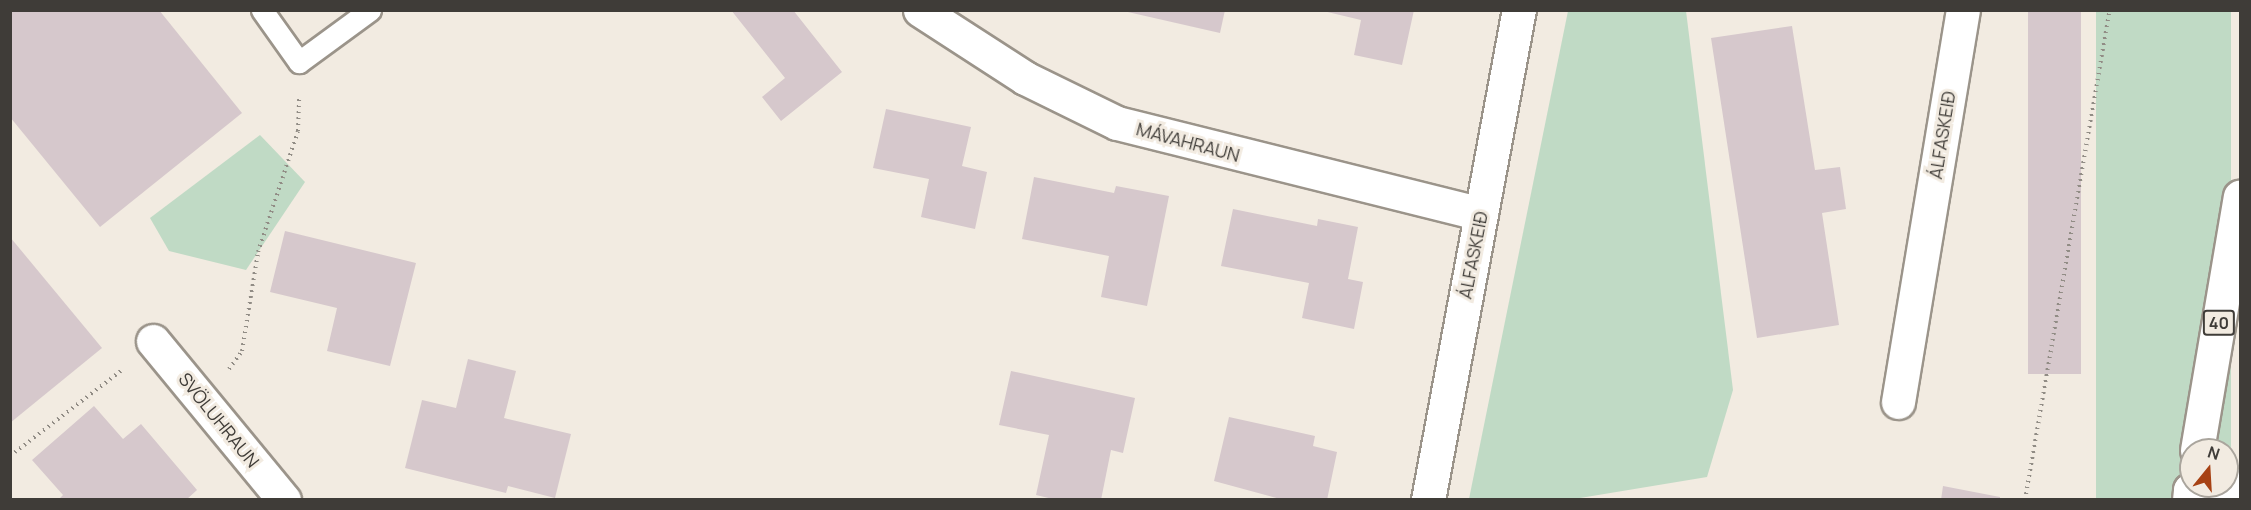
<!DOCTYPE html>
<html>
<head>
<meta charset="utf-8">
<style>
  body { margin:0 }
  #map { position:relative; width:2251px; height:510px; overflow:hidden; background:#f2ebe1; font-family:Manrope,sans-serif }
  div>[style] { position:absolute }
  .green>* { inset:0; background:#c0dac5; transform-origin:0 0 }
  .building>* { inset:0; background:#d6c8cc; transform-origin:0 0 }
  .path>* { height:4px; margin-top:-2px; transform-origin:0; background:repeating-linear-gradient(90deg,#918c85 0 1.5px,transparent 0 6px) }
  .roads { filter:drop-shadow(2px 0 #9b948a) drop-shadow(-2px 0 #9b948a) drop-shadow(0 2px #9b948a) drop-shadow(0 -2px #9b948a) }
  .lane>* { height:21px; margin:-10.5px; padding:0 10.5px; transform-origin:10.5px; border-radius:10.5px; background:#fff }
  .street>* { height:33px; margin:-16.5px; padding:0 16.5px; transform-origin:16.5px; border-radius:16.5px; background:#fff }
  .primary>* { height:33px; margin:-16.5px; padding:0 16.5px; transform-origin:16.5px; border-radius:16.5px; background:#fff }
  .highway>* { height:33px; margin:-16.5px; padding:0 16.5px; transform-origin:16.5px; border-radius:16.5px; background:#fff }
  span { translate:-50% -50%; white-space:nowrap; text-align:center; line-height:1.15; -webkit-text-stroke:6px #f2ebe1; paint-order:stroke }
  .shield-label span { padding:2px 4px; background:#f2ebe1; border:2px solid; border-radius:4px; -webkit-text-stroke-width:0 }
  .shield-label { font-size:16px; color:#3f3c38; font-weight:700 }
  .street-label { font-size:18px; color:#3f3c38 }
  .frame { position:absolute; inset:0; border:12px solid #3f3c38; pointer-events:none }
  .north { position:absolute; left:2179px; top:438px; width:60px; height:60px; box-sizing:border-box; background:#f2ebe1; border:2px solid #aaa59d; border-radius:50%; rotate:18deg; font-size:16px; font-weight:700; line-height:24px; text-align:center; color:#3f3c38 }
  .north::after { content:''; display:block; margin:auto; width:21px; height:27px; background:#a74214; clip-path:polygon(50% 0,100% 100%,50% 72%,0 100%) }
</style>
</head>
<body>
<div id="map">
  <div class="green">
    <div style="clip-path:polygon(1568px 11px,1686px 11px,1733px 390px,1707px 477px,1574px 499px,1469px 499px)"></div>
    <div style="left:2096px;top:11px;width:135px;height:495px"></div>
    <div style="clip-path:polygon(260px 135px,305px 182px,246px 270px,169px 251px,150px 218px)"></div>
  </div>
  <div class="building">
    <div style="clip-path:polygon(10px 10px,159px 10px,242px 113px,100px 227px,10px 117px)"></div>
    <div style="clip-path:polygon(731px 10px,793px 10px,842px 72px,781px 121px,762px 97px,785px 78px)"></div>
    <div style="clip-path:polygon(1119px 10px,1225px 10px,1220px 33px)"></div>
    <div style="clip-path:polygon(1319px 10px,1414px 10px,1402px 65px,1354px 55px,1361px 20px)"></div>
    <div style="left:2028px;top:10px;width:53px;height:364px"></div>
    <div style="clip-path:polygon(1792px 26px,1815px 170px,1840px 167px,1846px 209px,1822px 213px,1839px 325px,1757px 338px,1711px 38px)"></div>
    <div style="clip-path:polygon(886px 109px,971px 127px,962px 166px,987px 172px,975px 229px,921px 217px,929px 179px,873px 168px)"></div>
    <div style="clip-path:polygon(1034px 177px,1114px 193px,1116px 186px,1169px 196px,1147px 306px,1101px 297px,1109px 256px,1022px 239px)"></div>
    <div style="clip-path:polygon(1233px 209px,1317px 226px,1318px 219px,1358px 227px,1348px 279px,1363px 282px,1354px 329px,1302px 318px,1309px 283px,1221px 266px)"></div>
    <div style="clip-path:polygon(285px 231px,416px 263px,390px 366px,327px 351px,337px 308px,270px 292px)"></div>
    <div style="clip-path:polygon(10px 237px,102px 348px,10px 423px)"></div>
    <div style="clip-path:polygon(468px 359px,516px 371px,504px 418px,571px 434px,555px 498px,508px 486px,506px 493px,405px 468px,422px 400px,456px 408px)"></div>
    <div style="clip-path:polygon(1011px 371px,1135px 398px,1123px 453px,1111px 450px,1101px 500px,1057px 500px,1036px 495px,1049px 435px,999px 425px)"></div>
    <div style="clip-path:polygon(94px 406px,123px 439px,141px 424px,197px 490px,186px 500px,58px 500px,63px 495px,32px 460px)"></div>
    <div style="clip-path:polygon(1229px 417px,1315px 436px,1313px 446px,1337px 452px,1327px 500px,1284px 500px,1214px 481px)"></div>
    <div style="clip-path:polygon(1943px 486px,2000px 497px,2000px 500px,1941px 500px)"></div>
  </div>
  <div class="path">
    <div style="left:229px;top:369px;width:22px;rotate:-54deg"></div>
    <div style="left:242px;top:351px;width:100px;rotate:-80.8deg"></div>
    <div style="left:258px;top:252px;width:127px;rotate:-71.7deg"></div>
    <div style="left:298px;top:131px;width:33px;rotate:-88deg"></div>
    <div style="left:10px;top:456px;width:141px;rotate:-37.5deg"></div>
    <div style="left:2025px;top:500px;width:497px;rotate:-80.2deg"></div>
  </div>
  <div class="roads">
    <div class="lane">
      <div style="left:262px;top:10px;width:64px;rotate:54.6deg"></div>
      <div style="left:299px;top:62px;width:88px;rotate:-36.2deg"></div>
    </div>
    <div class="street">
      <div style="left:920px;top:10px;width:125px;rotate:32.9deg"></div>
      <div style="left:1025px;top:78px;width:102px;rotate:26.1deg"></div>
      <div style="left:1117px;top:123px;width:375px;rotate:14deg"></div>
      <div style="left:153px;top:341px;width:206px;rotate:50.5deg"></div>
      <div style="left:1898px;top:402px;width:397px;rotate:-80.6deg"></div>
      <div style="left:1428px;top:500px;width:498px;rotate:-79.5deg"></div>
    </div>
    <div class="primary">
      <div style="left:2197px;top:450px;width:257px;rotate:-80.4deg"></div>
    </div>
    <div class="highway">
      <div style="left:2189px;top:500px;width:10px;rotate:-84deg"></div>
      <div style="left:2190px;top:490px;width:50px;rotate:-5.7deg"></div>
    </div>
  </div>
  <div class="shield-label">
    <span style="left:2219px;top:323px">40</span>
  </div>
  <div class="street-label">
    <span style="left:1942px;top:135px;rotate:-81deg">ÁLFASKEIÐ</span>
    <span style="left:1188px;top:142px;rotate:15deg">MÁVAHRAUN</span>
    <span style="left:1473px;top:255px;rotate:-79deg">ÁLFASKEIÐ</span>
    <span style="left:219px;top:420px;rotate:51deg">SVÖLUHRAUN</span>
  </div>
  <div class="frame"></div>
  <div class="north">N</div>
</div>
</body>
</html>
